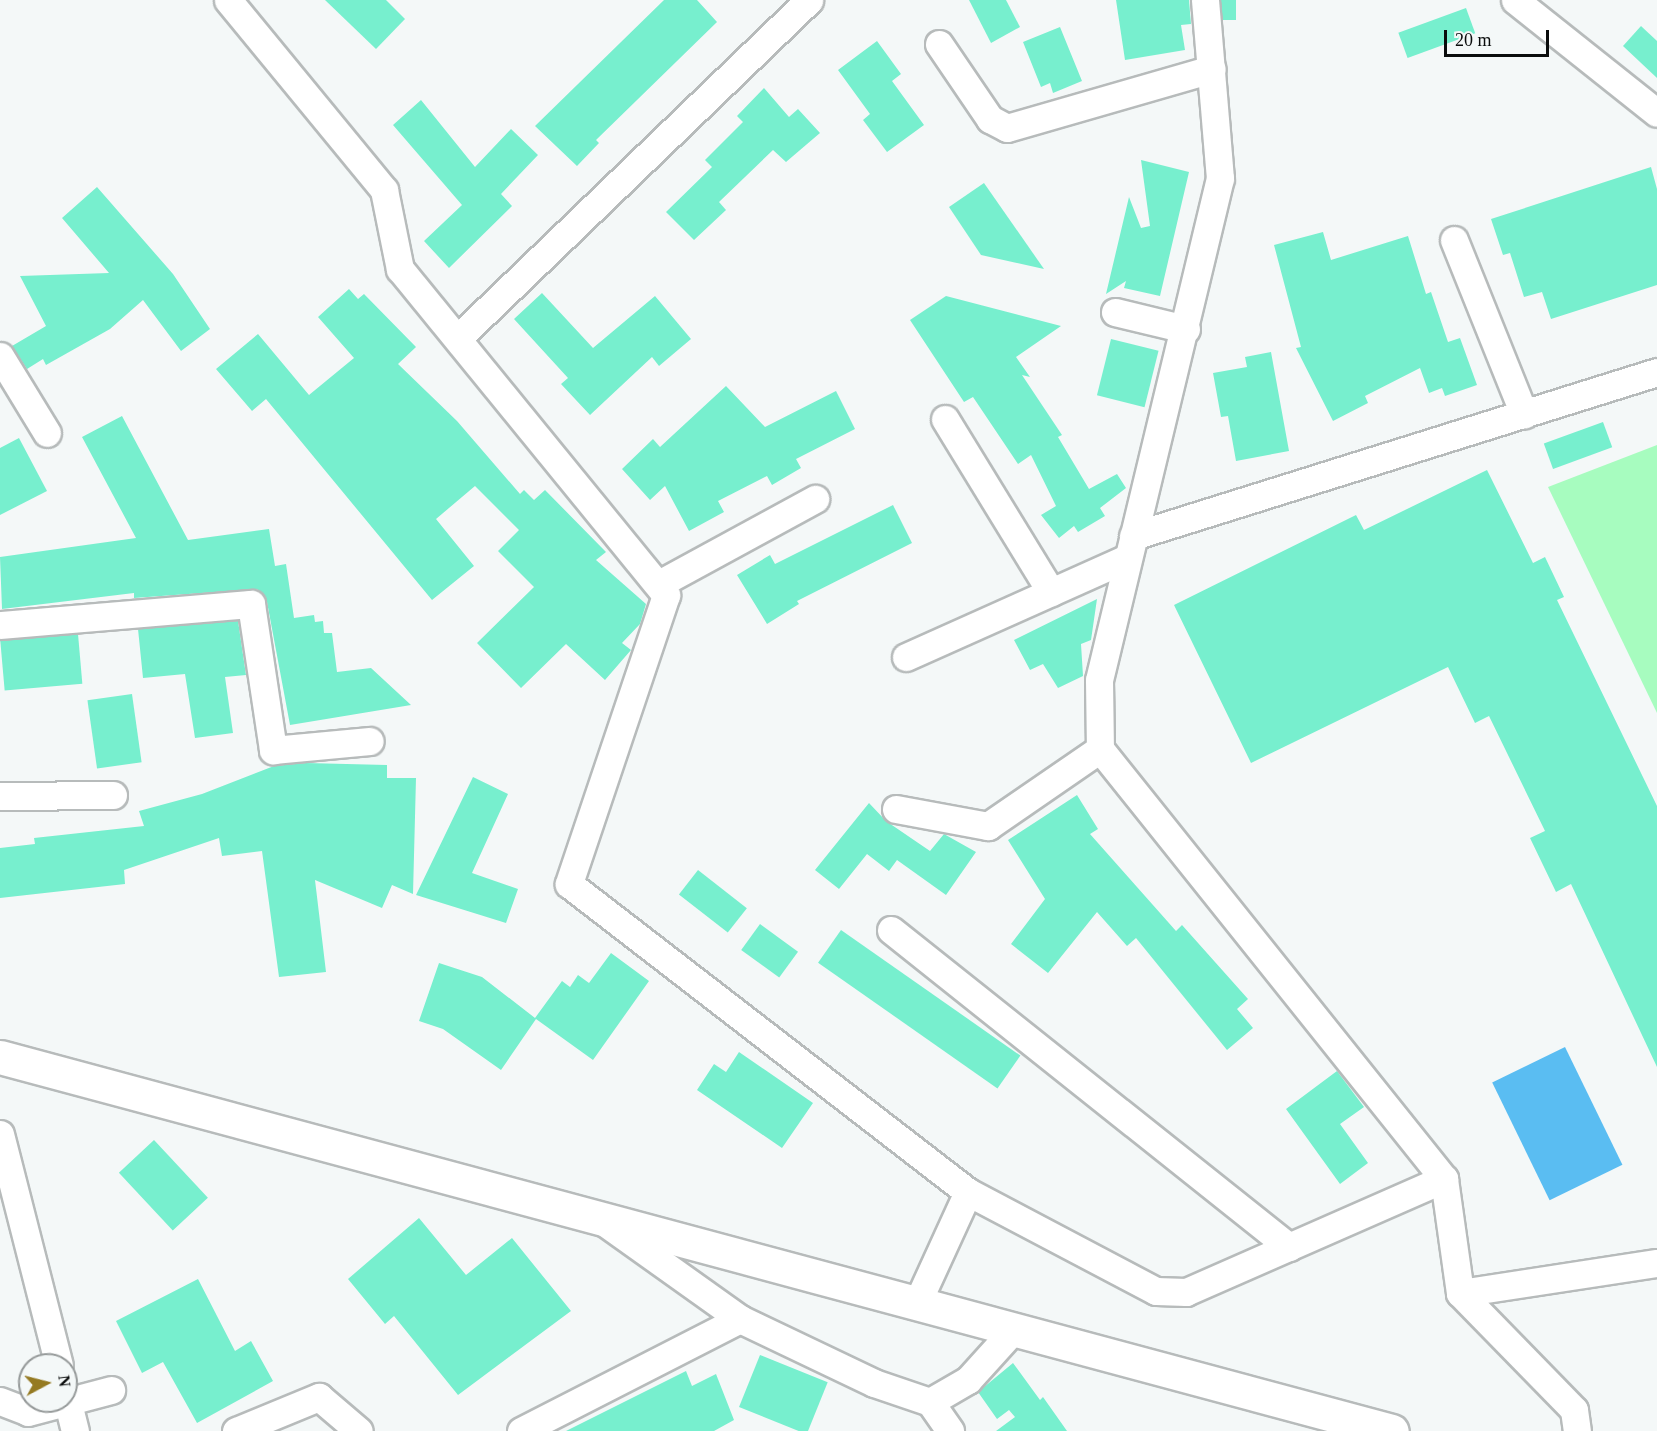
<!DOCTYPE html>
<html>
<head>
<meta charset="utf-8">
<style>
  body { margin:0 }
  #map { position:relative; width:1657px; height:1431px; overflow:hidden; background:#f4f8f8; font-family:"Times New Roman",serif }
  div>[style] { position:absolute }
  .green>* { inset:0; background:#a7fcbf }
  .water>* { inset:0; background:#5abdf2; transform-origin:0 0 }
  .building>* { inset:0; background:#77efce; transform-origin:0 0 }
  .roads { filter:drop-shadow(2px 0 #b7bbbb) drop-shadow(-2px 0 #b7bbbb) drop-shadow(0 2px #b7bbbb) drop-shadow(0 -2px #b7bbbb) }
  .minor>* { height:27px; margin:-13.5px; padding:0 13.5px; transform-origin:13.5px; border-radius:13.5px; background:#fff }
  .tertiary>* { height:33px; margin:-16.5px; padding:0 16.5px; transform-origin:16.5px; border-radius:16.5px; background:#fff }
  span { translate:-50% -50%; white-space:nowrap; text-align:center; line-height:1.15; -webkit-text-stroke:5px #f4f8f8; paint-order:stroke }
  .north { position:absolute; left:18px; top:1353px; width:60px; height:60px; box-sizing:border-box; background:#f4f8f8; border:2px solid #969a9a; border-radius:50%; rotate:83deg; font-size:16px; font-weight:700; line-height:24px; text-align:center; color:#0a0c0c }
  .north::after { content:''; display:block; margin:auto; width:21px; height:27px; background:#957a22; clip-path:polygon(50% 0,100% 100%,50% 72%,0 100%) }
  .scale { position:absolute; left:1444px; top:30px; width:105px; height:27px; box-sizing:border-box; border:3px solid #0a0c0c; border-top:0; padding-left:8px; font-size:18px; line-height:21px; white-space:nowrap; color:#0a0c0c; -webkit-text-stroke:4px #f4f8f8; paint-order:stroke }
</style>
</head>
<body>
<div id="map">
  <div class="green">
    <div style="clip-path:polygon(1657px 445px,1657px 713px,1548px 487px)"></div>
  </div>
  <div class="water">
    <div style="left:1565px;top:1047px;width:131px;height:81px;rotate:64deg"></div>
  </div>
  <div class="building">
    <div style="clip-path:polygon(325px 0,386px 0,405px 19px,376px 49px)"></div>
    <div style="clip-path:polygon(664px 0,697px 0,717px 22px,596px 140px,599px 143px,577px 166px,535px 126px)"></div>
    <div style="clip-path:polygon(969px 0,1006px 0,1020px 27px,991px 43px)"></div>
    <div style="clip-path:polygon(1116px 0,1189px 0,1191px 24px,1181px 25px,1185px 50px,1125px 60px)"></div>
    <div style="left:1221px;top:0;width:15px;height:20px"></div>
    <div style="left:1466px;top:8px;width:27px;height:72px;rotate:70deg"></div>
    <div style="clip-path:polygon(1641px 26px,1657px 41px,1657px 78px,1623px 46px)"></div>
    <div style="clip-path:polygon(1060px 27px,1082px 81px,1053px 93px,1050px 83px,1041px 87px,1023px 42px)"></div>
    <div style="clip-path:polygon(877px 41px,901px 74px,892px 81px,924px 125px,887px 152px,863px 120px,870px 114px,838px 70px)"></div>
    <div style="clip-path:polygon(764px 88px,789px 117px,798px 109px,820px 133px,786px 162px,773px 150px,719px 202px,726px 210px,694px 240px,666px 212px,712px 167px,705px 160px,743px 122px,737px 116px)"></div>
    <div style="clip-path:polygon(421px 100px,475px 167px,511px 129px,538px 155px,501px 194px,512px 206px,449px 268px,424px 241px,462px 205px,393px 125px)"></div>
    <div style="clip-path:polygon(1141px 160px,1189px 172px,1160px 296px,1124px 288px,1126px 281px,1106px 294px,1129px 197px,1141px 228px,1150px 226px)"></div>
    <div style="clip-path:polygon(1651px 167px,1657px 189px,1657px 285px,1551px 319px,1542px 292px,1524px 297px,1510px 253px,1503px 255px,1491px 219px)"></div>
    <div style="clip-path:polygon(984px 183px,1044px 269px,981px 255px,949px 207px)"></div>
    <div style="clip-path:polygon(97px 187px,173px 274px,210px 329px,181px 351px,143px 300px,110px 329px,46px 365px,43px 359px,27px 369px,12px 346px,46px 326px,20px 276px,109px 273px,62px 218px)"></div>
    <div style="clip-path:polygon(1323px 232px,1331px 260px,1408px 236px,1426px 294px,1431px 292px,1448px 342px,1460px 338px,1477px 385px,1445px 396px,1442px 388px,1429px 393px,1420px 368px,1365px 396px,1368px 403px,1333px 421px,1296px 348px,1301px 347px,1274px 245px)"></div>
    <div style="clip-path:polygon(349px 289px,358px 299px,364px 294px,416px 347px,398px 364px,457px 421px,520px 494px,524px 490px,534px 500px,545px 490px,606px 552px,596px 560px,646px 604px,640px 624px,622px 643px,631px 650px,605px 680px,566px 644px,521px 688px,477px 643px,534px 587px,498px 551px,519px 530px,475px 486px,436px 519px,474px 566px,432px 600px,266px 399px,252px 411px,216px 369px,258px 334px,309px 395px,354px 358px,318px 317px)"></div>
    <div style="clip-path:polygon(542px 293px,593px 348px,655px 296px,691px 339px,659px 366px,652px 357px,590px 415px,561px 384px,568px 378px,514px 319px)"></div>
    <div style="clip-path:polygon(946px 296px,1061px 326px,1016px 357px,1030px 377px,1022px 375px,1062px 435px,1058px 437px,1089px 489px,1117px 474px,1126px 488px,1100px 508px,1105px 516px,1078px 532px,1074px 526px,1059px 538px,1041px 515px,1056px 506px,1031px 455px,1018px 464px,973px 397px,964px 402px,910px 320px)"></div>
    <div style="left:1111px;top:339px;width:49px;height:58px;rotate:14deg"></div>
    <div style="clip-path:polygon(1271px 352px,1289px 451px,1236px 461px,1228px 416px,1221px 417px,1213px 373px,1247px 367px,1245px 357px)"></div>
    <div style="clip-path:polygon(726px 386px,765px 427px,836px 391px,855px 429px,796px 459px,801px 468px,772px 485px,767px 476px,718px 501px,724px 512px,689px 531px,665px 486px,650px 500px,622px 469px,653px 439px,660px 447px)"></div>
    <div style="clip-path:polygon(122px 416px,188px 540px,269px 529px,275px 566px,286px 564px,294px 618px,314px 615px,315px 622px,323px 621px,324px 633px,332px 633px,337px 672px,371px 668px,411px 705px,290px 725px,267px 602px,257px 589px,134px 598px,134px 593px,2px 609px,0 557px,136px 538px,82px 437px)"></div>
    <div style="left:1603px;top:422px;width:27px;height:63px;rotate:70deg"></div>
    <div style="clip-path:polygon(19px 438px,47px 491px,0 515px,0 448px)"></div>
    <div style="clip-path:polygon(1487px 470px,1533px 563px,1545px 557px,1564px 597px,1557px 600px,1657px 806px,1657px 1067px,1571px 884px,1556px 892px,1530px 838px,1545px 831px,1489px 716px,1475px 723px,1448px 667px,1251px 763px,1174px 605px,1356px 515px,1364px 530px)"></div>
    <div style="clip-path:polygon(893px 505px,912px 543px,797px 601px,799px 604px,767px 624px,737px 575px,770px 555px,775px 564px)"></div>
    <div style="clip-path:polygon(1097px 599px,1091px 640px,1081px 644px,1083px 676px,1058px 688px,1043px 664px,1030px 670px,1014px 640px)"></div>
    <div style="clip-path:polygon(238px 621px,246px 675px,225px 677px,233px 733px,195px 738px,185px 674px,143px 678px,138px 629px)"></div>
    <div style="left:78px;top:634px;width:50px;height:78px;rotate:85deg"></div>
    <div style="left:132px;top:694px;width:69px;height:45px;rotate:82deg"></div>
    <div style="clip-path:polygon(306px 763px,387px 765px,387px 778px,416px 778px,413px 894px,392px 885px,382px 908px,315px 880px,326px 972px,279px 977px,262px 851px,222px 856px,219px 838px,124px 870px,125px 884px,0 898px,0 848px,35px 844px,34px 838px,144px 826px,139px 811px,202px 794px,274px 766px)"></div>
    <div style="clip-path:polygon(473px 777px,508px 794px,472px 873px,518px 889px,506px 923px,416px 895px)"></div>
    <div style="clip-path:polygon(1077px 795px,1098px 829px,1090px 834px,1176px 931px,1182px 925px,1248px 999px,1237px 1009px,1253px 1028px,1227px 1050px,1136px 938px,1127px 946px,1097px 912px,1048px 973px,1011px 944px,1045px 899px,1008px 840px)"></div>
    <div style="clip-path:polygon(869px 803px,886px 821px,930px 851px,944px 834px,976px 852px,946px 895px,897px 860px,889px 871px,867px 854px,839px 889px,815px 870px)"></div>
    <div style="left:698px;top:870px;width:62px;height:31px;rotate:38deg"></div>
    <div style="left:760px;top:924px;width:47px;height:32px;rotate:36deg"></div>
    <div style="left:841px;top:930px;width:219px;height:40px;rotate:35deg"></div>
    <div style="clip-path:polygon(611px 953px,649px 981px,593px 1060px,536px 1019px,501px 1070px,443px 1029px,419px 1021px,439px 963px,482px 977px,535px 1018px,562px 981px,570px 987px,578px 975px,589px 983px)"></div>
    <div style="clip-path:polygon(739px 1052px,813px 1103px,782px 1148px,697px 1090px,714px 1064px,726px 1072px)"></div>
    <div style="clip-path:polygon(1337px 1071px,1364px 1107px,1340px 1124px,1368px 1163px,1340px 1184px,1286px 1109px)"></div>
    <div style="left:154px;top:1140px;width:79px;height:48px;rotate:47deg"></div>
    <div style="clip-path:polygon(419px 1218px,466px 1275px,512px 1238px,571px 1311px,458px 1395px,394px 1316px,385px 1324px,348px 1279px)"></div>
    <div style="clip-path:polygon(198px 1279px,235px 1351px,251px 1341px,273px 1381px,197px 1423px,163px 1362px,142px 1373px,116px 1321px)"></div>
    <div style="left:760px;top:1355px;width:73px;height:56px;rotate:22deg"></div>
    <div style="clip-path:polygon(1013px 1363px,1040px 1400px,1043px 1397px,1067px 1431px,996px 1431px,1015px 1417px,1009px 1410px,997px 1419px,978px 1392px)"></div>
    <div style="clip-path:polygon(686px 1371px,692px 1386px,716px 1374px,734px 1420px,714px 1431px,566px 1431px)"></div>
  </div>
  <div class="roads">
    <div class="minor">
      <div style="left:228px;top:0;width:246px;rotate:50.6deg"></div>
      <div style="left:384px;top:190px;width:81px;rotate:78.6deg"></div>
      <div style="left:400px;top:269px;width:421px;rotate:50.8deg"></div>
      <div style="left:666px;top:595px;width:305px;rotate:108.6deg"></div>
      <div style="left:569px;top:884px;width:504px;rotate:37.67deg"></div>
      <div style="left:968px;top:1192px;width:212px;rotate:27.8deg"></div>
      <div style="left:1156px;top:1291px;width:30px;rotate:2deg"></div>
      <div style="left:1186px;top:1292px;width:282px;rotate:-23.7deg"></div>
      <div style="left:1205px;top:0;width:179px;rotate:85.2deg"></div>
      <div style="left:1220px;top:178px;width:516px;rotate:103.55deg"></div>
      <div style="left:1099px;top:680px;width:69px;rotate:89.2deg"></div>
      <div style="left:1100px;top:749px;width:551px;rotate:51.34deg"></div>
      <div style="left:1444px;top:1179px;width:115px;rotate:82deg"></div>
      <div style="left:1460px;top:1293px;width:163px;rotate:45.7deg"></div>
      <div style="left:1574px;top:1410px;width:21px;rotate:82deg"></div>
      <div style="left:1515px;top:0;width:181px;rotate:38.5deg"></div>
      <div style="left:939px;top:44px;width:91px;rotate:55.8deg"></div>
      <div style="left:990px;top:119px;width:19px;rotate:28deg"></div>
      <div style="left:1007px;top:128px;width:213px;rotate:-16.1deg"></div>
      <div style="left:1454px;top:240px;width:188px;rotate:68.1deg"></div>
      <div style="left:1115px;top:312px;width:73px;rotate:13.5deg"></div>
      <div style="left:459px;top:337px;width:486px;rotate:-43.9deg"></div>
      <div style="left:0;top:356px;width:90px;rotate:58.6deg"></div>
      <div style="left:945px;top:419px;width:203px;rotate:58.5deg"></div>
      <div style="left:1133px;top:536px;width:549px;rotate:-17.38deg"></div>
      <div style="left:659px;top:584px;width:178px;rotate:-28.6deg"></div>
      <div style="left:0;top:625px;width:252px;rotate:-4.8deg"></div>
      <div style="left:251px;top:604px;width:148px;rotate:81.4deg"></div>
      <div style="left:273px;top:750px;width:97px;rotate:-5.3deg"></div>
      <div style="left:906px;top:657px;width:242px;rotate:-24.1deg"></div>
      <div style="left:0;top:796px;width:113px;rotate:-0.5deg"></div>
      <div style="left:896px;top:809px;width:94px;rotate:10.5deg"></div>
      <div style="left:988px;top:826px;width:136px;rotate:-34.5deg"></div>
      <div style="left:891px;top:930px;width:509px;rotate:38.54deg"></div>
      <div style="left:0;top:1134px;width:238px;rotate:75.7deg"></div>
      <div style="left:607px;top:1224px;width:163px;rotate:35.5deg"></div>
      <div style="left:740px;top:1319px;width:148px;rotate:25.5deg"></div>
      <div style="left:874px;top:1383px;width:59px;rotate:18.7deg"></div>
      <div style="left:930px;top:1402px;width:44px;rotate:-30.1deg"></div>
      <div style="left:968px;top:1380px;width:70px;rotate:-47.9deg"></div>
      <div style="left:1460px;top:1293px;width:199px;rotate:-8.7deg"></div>
      <div style="left:918px;top:1301px;width:120px;rotate:-65.4deg"></div>
      <div style="left:66px;top:1395px;width:37px;rotate:76deg"></div>
      <div style="left:0;top:1401px;width:30px;rotate:21deg"></div>
      <div style="left:28px;top:1412px;width:86px;rotate:-14.8deg"></div>
      <div style="left:930px;top:1402px;width:35px;rotate:55deg"></div>
      <div style="left:236px;top:1431px;width:90px;rotate:-22.3deg"></div>
      <div style="left:319px;top:1397px;width:52px;rotate:40.4deg"></div>
      <div style="left:521px;top:1431px;width:246px;rotate:-27.1deg"></div>
    </div>
    <div class="tertiary">
      <div style="left:0;top:1057px;width:1441px;rotate:15.04deg"></div>
    </div>
  </div>
  <div class="north">N</div>
  <div class="scale">20 m</div>
</div>
</body>
</html>
